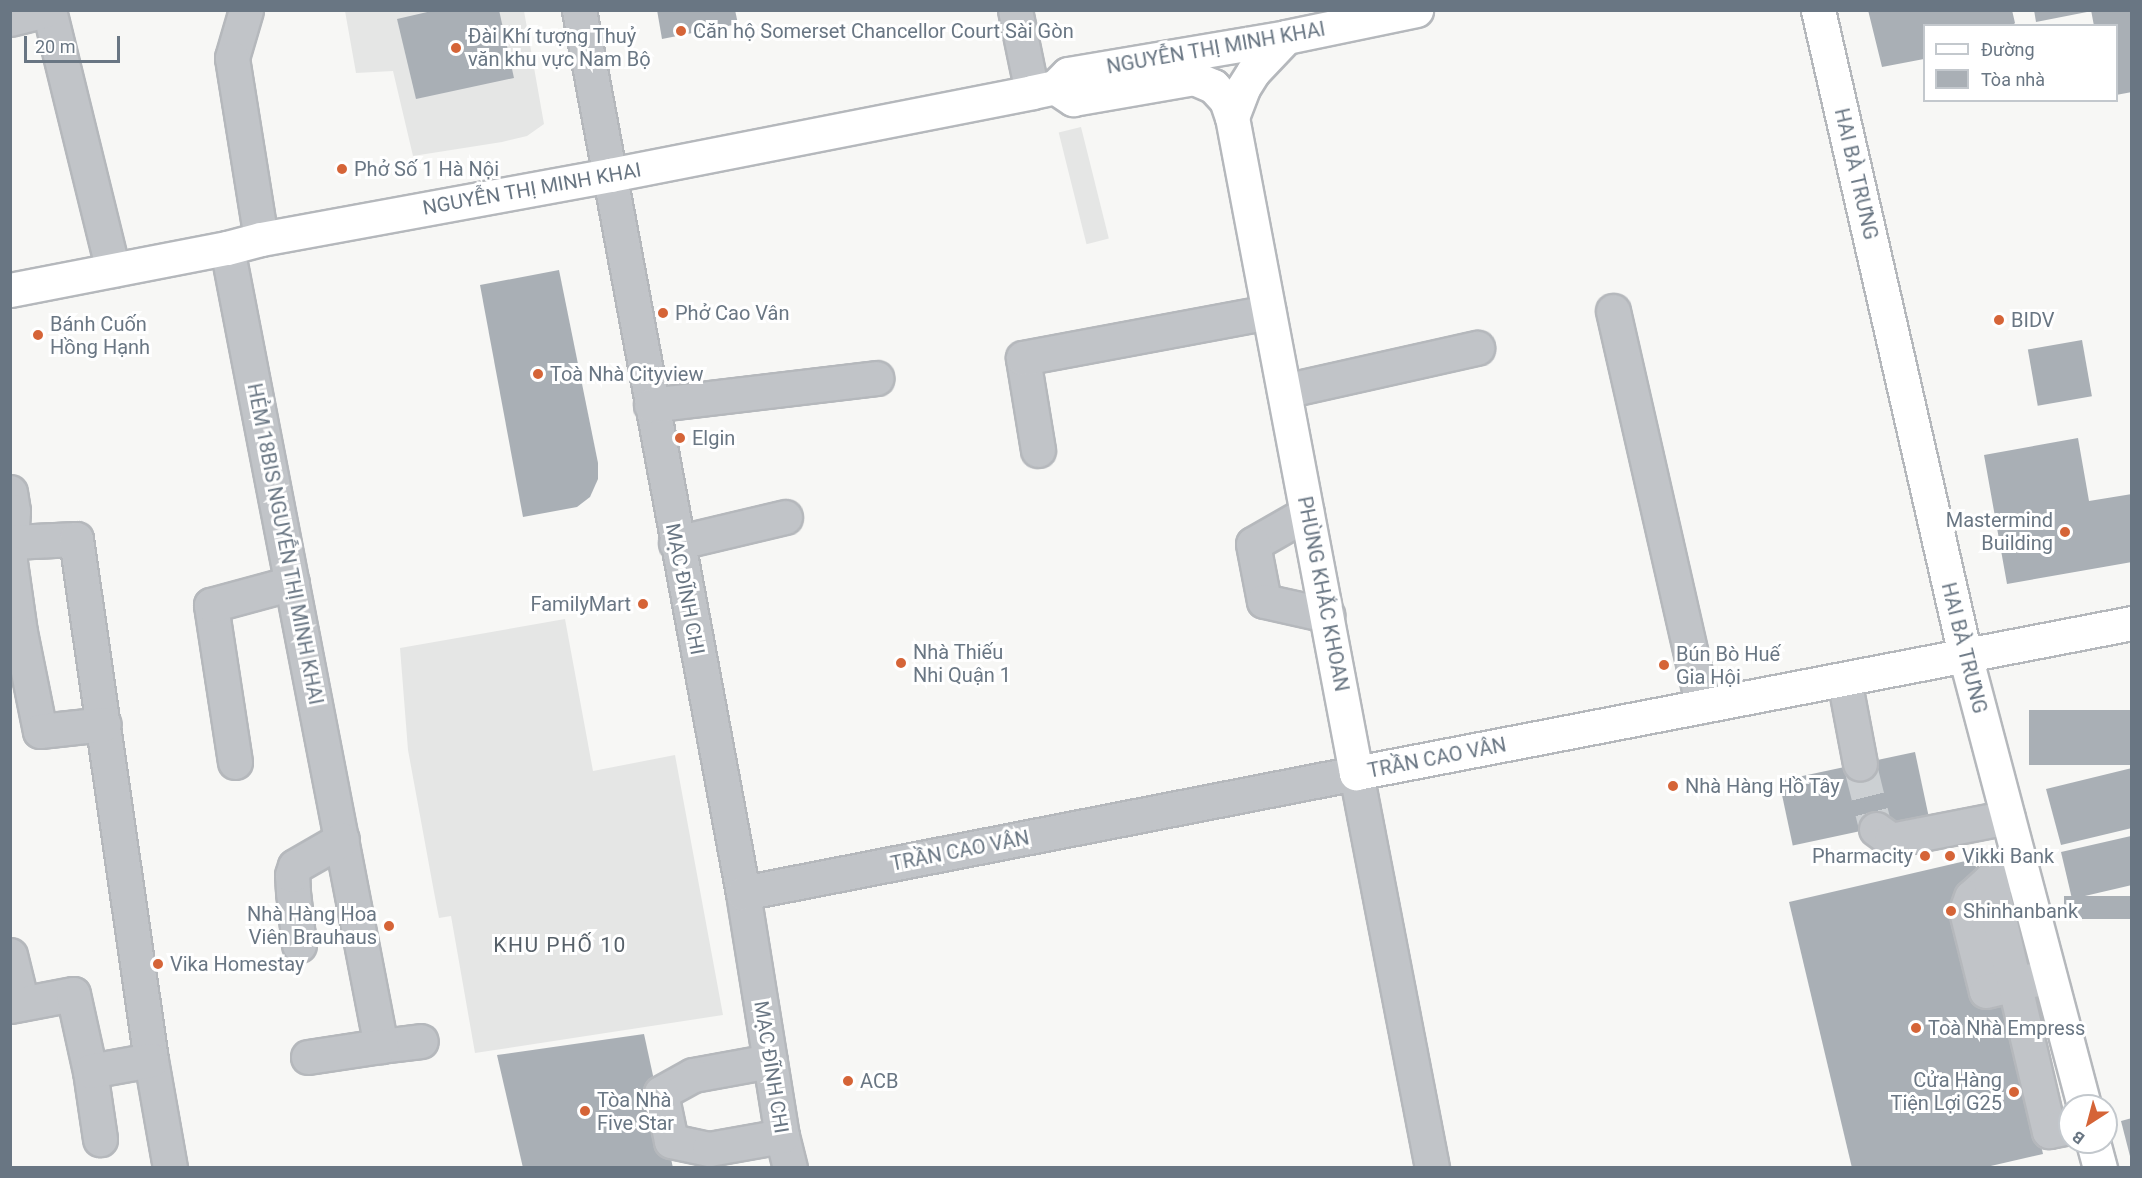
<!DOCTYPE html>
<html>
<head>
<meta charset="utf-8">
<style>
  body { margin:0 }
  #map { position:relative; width:2142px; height:1178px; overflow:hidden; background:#f7f7f5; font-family:Roboto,sans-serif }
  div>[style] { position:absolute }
  .built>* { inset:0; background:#e5e6e5; transform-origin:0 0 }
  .building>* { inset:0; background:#a9afb5; transform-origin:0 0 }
  .minor-tunnel>* { height:33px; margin-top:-16.5px; transform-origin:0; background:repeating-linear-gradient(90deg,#ccd0d3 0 33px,transparent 0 49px) }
  .roads { filter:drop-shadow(2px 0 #b5b8bc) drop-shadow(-2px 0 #b5b8bc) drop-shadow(0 2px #b5b8bc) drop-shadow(0 -2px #b5b8bc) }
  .minor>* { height:33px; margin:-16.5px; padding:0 16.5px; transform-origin:16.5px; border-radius:16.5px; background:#c1c4c8 }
  .major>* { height:33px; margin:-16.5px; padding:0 16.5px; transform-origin:16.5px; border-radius:16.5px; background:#fff }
  .dots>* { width:16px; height:16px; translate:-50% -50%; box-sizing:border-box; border:3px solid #fff; border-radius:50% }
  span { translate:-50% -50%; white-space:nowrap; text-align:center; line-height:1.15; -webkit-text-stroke:6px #fff; paint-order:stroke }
  .poi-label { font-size:20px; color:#697683 }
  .left { translate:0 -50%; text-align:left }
  .right { translate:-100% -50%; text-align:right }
  .street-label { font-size:20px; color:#697683 }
  .neighbourhood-label { font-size:21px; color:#566069; letter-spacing:1.5px }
  .frame { position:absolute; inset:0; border:12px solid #697683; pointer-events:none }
  .legend { position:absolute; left:1923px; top:24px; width:195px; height:78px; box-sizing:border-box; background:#fff; border:2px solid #c3c8cd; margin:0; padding:8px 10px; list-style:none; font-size:18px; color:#697683 }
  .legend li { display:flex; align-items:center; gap:12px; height:30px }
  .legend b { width:30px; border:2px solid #c3c8cd }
  .north { position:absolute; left:2058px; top:1094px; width:60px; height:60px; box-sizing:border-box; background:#fff; border:2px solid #c3c8cd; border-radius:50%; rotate:216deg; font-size:16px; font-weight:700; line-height:24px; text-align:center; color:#697683 }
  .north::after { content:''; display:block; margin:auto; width:21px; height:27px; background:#d56437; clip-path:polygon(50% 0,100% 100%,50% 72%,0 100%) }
  .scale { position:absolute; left:24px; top:36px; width:96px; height:27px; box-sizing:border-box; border:3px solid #697683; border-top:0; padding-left:8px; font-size:18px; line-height:21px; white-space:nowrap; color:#697683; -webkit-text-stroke:4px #fff; paint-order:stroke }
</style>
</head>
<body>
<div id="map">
  <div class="built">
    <div style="clip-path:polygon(345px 11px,524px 11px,544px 124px,527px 136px,502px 142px,413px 156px,393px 71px,356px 73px)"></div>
    <div style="left:1081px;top:127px;width:115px;height:23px;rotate:76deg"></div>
    <div style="clip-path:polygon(565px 619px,593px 771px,675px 755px,723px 1015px,475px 1053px,451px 916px,439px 918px,434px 892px,408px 750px,400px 648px)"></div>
  </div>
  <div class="building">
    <div style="clip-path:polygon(436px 10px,499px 10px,514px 78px,416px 99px,397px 19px)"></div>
    <div style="clip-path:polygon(657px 10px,735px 10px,738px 24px,662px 39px)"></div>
    <div style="clip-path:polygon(1868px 10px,2012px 10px,2015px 23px,2012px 26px,1924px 26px,1924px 59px,1882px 67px)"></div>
    <div style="clip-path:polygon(2034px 10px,2087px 10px,2087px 12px,2036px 22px)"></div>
    <div style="clip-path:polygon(2091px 10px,2132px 10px,2132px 92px,2116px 95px,2116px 26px,2094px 26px)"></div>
    <div style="clip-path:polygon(559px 270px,598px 463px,598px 479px,590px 497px,577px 507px,523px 517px,480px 285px)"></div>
    <div style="left:2082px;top:340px;width:57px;height:55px;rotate:80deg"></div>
    <div style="clip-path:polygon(2078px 438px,2089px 501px,2132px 494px,2132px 562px,2007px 584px,1984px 455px)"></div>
    <div style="left:2132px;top:710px;width:55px;height:103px;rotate:90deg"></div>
    <div style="left:1915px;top:752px;width:66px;height:139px;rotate:78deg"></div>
    <div style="clip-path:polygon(2132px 768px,2132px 828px,2061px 845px,2046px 789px)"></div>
    <div style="clip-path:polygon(2131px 836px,2132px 885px,2072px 899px,2061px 852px)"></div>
    <div style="clip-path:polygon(1974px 859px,2043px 1154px,1982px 1168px,1852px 1168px,1789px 902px)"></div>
    <div style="left:2132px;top:896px;width:23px;height:68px;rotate:90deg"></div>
    <div style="clip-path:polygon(644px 1034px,673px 1168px,523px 1168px,497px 1055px)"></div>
    <div style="clip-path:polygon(2132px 1118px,2132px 1160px,2131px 1160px,2121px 1121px)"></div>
  </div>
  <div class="minor-tunnel">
    <div style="left:1860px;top:764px;width:67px;rotate:76.2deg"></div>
  </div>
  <div class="roads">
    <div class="minor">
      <div style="left:49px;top:10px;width:268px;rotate:76.2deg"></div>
      <div style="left:246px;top:10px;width:50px;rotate:106.3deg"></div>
      <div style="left:232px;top:58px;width:183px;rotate:80.9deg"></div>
      <div style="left:579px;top:10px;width:898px;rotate:79.48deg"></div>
      <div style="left:743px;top:893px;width:246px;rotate:80.9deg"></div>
      <div style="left:782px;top:1136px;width:33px;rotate:76deg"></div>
      <div style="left:1015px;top:10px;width:84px;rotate:78.3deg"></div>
      <div style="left:10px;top:19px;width:38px;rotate:-14deg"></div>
      <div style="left:227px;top:248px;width:813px;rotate:79.08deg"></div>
      <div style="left:381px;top:1046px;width:40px;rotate:-7.1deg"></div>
      <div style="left:1613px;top:311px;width:405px;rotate:77.2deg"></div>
      <div style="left:1284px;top:391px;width:198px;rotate:-12.6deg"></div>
      <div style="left:651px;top:405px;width:227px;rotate:-6.8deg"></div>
      <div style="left:1038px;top:450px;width:93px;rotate:-99.3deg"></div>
      <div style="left:1023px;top:358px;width:250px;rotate:-10.6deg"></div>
      <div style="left:10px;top:492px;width:19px;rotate:81deg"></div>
      <div style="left:13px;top:511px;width:47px;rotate:93.7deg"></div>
      <div style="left:1307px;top:513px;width:62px;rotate:150.1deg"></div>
      <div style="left:1253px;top:544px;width:58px;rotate:79.1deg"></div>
      <div style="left:1264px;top:601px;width:65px;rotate:12.5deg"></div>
      <div style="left:12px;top:542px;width:64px;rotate:-2.7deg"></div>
      <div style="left:76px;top:539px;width:526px;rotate:81.81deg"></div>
      <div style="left:151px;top:1060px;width:110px;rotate:80deg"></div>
      <div style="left:676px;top:543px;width:112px;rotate:-13.4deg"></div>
      <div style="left:10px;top:562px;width:71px;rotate:81.9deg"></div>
      <div style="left:20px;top:632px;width:101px;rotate:78.6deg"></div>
      <div style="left:40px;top:731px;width:64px;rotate:-6.2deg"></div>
      <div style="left:1844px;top:679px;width:86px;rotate:79.3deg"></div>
      <div style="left:235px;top:762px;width:159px;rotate:-98.7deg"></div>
      <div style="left:211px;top:605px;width:84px;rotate:-15.2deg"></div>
      <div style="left:1876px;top:829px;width:19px;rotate:36deg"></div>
      <div style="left:1891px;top:840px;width:119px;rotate:-11.1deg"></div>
      <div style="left:2010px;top:875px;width:21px;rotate:166deg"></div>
      <div style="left:1990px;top:880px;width:25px;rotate:138deg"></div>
      <div style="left:1971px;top:897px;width:15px;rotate:110deg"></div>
      <div style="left:1966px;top:911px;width:82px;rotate:76deg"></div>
      <div style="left:1986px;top:991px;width:51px;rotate:-13.5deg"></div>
      <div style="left:1990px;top:880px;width:258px;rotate:76.8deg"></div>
      <div style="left:2049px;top:1131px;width:21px;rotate:-11deg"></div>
      <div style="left:743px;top:893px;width:625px;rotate:-11.08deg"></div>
      <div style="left:1356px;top:773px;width:402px;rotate:79.1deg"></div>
      <div style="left:299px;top:945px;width:53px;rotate:-96.5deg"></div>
      <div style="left:293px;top:892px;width:17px;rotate:-93deg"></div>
      <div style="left:292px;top:875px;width:9px;rotate:-72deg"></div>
      <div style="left:295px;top:866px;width:54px;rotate:-29.9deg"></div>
      <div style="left:10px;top:955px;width:50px;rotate:76.2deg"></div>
      <div style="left:10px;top:1006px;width:64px;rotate:-10.8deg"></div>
      <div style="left:73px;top:994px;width:79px;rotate:77.6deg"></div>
      <div style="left:90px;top:1071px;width:69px;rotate:81.6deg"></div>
      <div style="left:308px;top:1057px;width:74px;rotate:-8.6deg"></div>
      <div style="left:770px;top:1061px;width:78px;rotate:169.7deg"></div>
      <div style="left:693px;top:1075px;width:37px;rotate:151deg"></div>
      <div style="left:661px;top:1093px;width:49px;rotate:78.2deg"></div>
      <div style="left:671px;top:1141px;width:39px;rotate:12deg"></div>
      <div style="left:709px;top:1149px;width:74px;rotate:-10.1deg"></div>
      <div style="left:90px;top:1071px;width:62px;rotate:-10.2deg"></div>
    </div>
    <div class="major">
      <div style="left:1818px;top:10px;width:662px;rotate:77.16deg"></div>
      <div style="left:1965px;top:655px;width:466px;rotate:75.2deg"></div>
      <div style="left:1055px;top:87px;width:22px;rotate:34deg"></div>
      <div style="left:1073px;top:99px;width:123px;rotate:-9.8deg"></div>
      <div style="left:1194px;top:78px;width:21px;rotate:23deg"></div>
      <div style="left:1213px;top:86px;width:19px;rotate:47deg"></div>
      <div style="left:1226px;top:100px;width:18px;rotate:71deg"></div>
      <div style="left:1232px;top:117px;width:668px;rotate:79.3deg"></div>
      <div style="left:1356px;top:773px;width:790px;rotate:-10.94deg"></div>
      <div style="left:1232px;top:117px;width:31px;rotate:-69deg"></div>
      <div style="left:1243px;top:88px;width:19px;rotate:-58deg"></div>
      <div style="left:1253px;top:72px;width:48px;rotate:-46.7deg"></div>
      <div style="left:10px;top:290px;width:221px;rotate:-11deg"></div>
      <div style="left:227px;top:248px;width:35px;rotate:-15deg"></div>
      <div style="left:261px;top:239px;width:355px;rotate:-10.4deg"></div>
      <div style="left:610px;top:175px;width:430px;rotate:-11.1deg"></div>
      <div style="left:1032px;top:92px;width:24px;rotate:-12deg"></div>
      <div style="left:1055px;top:87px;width:18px;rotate:-45deg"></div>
      <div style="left:1068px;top:74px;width:221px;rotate:-9.6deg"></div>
      <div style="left:1286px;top:37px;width:133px;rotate:-11.7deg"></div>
      <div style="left:2093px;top:1142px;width:27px;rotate:75deg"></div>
    </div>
  </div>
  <div class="dots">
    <div style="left:681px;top:31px;background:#d56437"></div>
    <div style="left:456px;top:48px;background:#d56437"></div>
    <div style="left:342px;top:169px;background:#d56437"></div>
    <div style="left:663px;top:313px;background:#d56437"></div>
    <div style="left:1999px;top:320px;background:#d56437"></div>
    <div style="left:38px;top:335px;background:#d56437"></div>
    <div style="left:538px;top:374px;background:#d56437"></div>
    <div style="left:680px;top:438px;background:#d56437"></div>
    <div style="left:2065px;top:532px;background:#d56437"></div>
    <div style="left:643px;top:604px;background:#d56437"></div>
    <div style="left:901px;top:663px;background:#d56437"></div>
    <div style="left:1664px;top:665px;background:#d56437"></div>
    <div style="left:1673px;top:786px;background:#d56437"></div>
    <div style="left:1925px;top:856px;background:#d56437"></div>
    <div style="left:1950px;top:856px;background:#d56437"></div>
    <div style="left:1951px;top:911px;background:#d56437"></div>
    <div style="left:389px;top:926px;background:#d56437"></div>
    <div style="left:158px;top:964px;background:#d56437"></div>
    <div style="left:1916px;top:1028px;background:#d56437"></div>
    <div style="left:848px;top:1081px;background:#d56437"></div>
    <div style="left:2014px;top:1092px;background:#d56437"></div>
    <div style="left:585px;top:1111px;background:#d56437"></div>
  </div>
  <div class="poi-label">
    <span class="left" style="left:693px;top:31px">Căn hộ Somerset Chancellor Court Sài Gòn</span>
    <span class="left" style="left:468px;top:48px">Đài Khí tượng Thuỷ<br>văn khu vực Nam Bộ</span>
    <span class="left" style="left:354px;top:169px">Phở Số 1 Hà Nội</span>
    <span class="left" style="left:675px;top:313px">Phở Cao Vân</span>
    <span class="left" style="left:2011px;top:320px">BIDV</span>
    <span class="left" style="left:50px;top:336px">Bánh Cuốn<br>Hồng Hạnh</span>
    <span class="left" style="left:550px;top:374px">Toà Nhà Cityview</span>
    <span class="left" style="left:692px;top:438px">Elgin</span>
    <span class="right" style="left:2053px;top:532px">Mastermind<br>Building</span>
    <span class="right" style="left:631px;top:604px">FamilyMart</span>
    <span class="left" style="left:913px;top:664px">Nhà Thiếu<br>Nhi Quận 1</span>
    <span class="left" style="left:1676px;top:666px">Bún Bò Huế<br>Gia Hội</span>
    <span class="left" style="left:1685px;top:786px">Nhà Hàng Hồ Tây</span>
    <span class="right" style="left:1913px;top:856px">Pharmacity</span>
    <span class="left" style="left:1962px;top:856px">Vikki Bank</span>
    <span class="left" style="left:1963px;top:911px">Shinhanbank</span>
    <span class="right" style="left:377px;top:926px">Nhà Hàng Hoa<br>Viên Brauhaus</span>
    <span class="left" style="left:170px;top:964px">Vika Homestay</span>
    <span class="left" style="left:1928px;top:1028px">Toà Nhà Empress</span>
    <span class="right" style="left:2002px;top:1092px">Cửa Hàng<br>Tiện Lợi G25</span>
    <span class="left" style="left:860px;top:1081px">ACB</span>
    <span class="left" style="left:597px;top:1112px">Tòa Nhà<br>Five Star</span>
  </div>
  <div class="street-label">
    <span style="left:1216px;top:48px;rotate:-10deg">NGUYỄN THỊ MINH KHAI</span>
    <span style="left:1856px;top:174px;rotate:77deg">HAI BÀ TRƯNG</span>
    <span style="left:532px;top:189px;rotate:-10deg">NGUYỄN THỊ MINH KHAI</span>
    <span style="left:285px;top:544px;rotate:79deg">HẺM 18BIS NGUYỄN THỊ MINH KHAI</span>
    <span style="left:685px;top:589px;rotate:79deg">MẠC ĐĨNH CHI</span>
    <span style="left:1323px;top:594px;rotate:79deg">PHÙNG KHẮC KHOAN</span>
    <span style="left:1964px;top:648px;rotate:76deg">HAI BÀ TRƯNG</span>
    <span style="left:1437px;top:758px;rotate:-11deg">TRẦN CAO VÂN</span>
    <span style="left:960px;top:851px;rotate:-11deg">TRẦN CAO VÂN</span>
    <span style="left:771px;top:1067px;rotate:81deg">MẠC ĐĨNH CHI</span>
  </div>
  <div class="neighbourhood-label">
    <span style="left:560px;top:945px">KHU PHỐ 10</span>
  </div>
  <div class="frame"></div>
  <ul class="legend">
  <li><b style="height:8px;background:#fff"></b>Đường</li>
  <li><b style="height:16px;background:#a9afb5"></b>Tòa nhà</li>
  </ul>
  <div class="north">B</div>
  <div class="scale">20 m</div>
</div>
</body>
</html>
